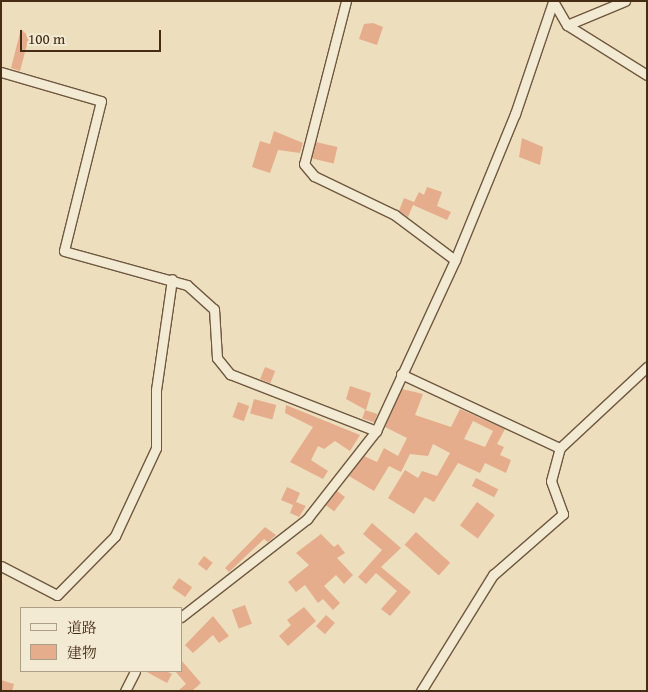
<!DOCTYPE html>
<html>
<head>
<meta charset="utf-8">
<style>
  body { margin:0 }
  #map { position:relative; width:648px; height:692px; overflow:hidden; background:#eddebd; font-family:"Gentium Book Plus","Noto Serif JP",serif }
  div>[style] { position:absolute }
  .building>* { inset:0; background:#e6ad8c; transform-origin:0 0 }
  .roads { filter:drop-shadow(1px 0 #6f583f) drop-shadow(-1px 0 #6f583f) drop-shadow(0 1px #6f583f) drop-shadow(0 -1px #6f583f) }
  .minor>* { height:9px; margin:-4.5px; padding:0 4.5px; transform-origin:4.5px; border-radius:4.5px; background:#f3ead4 }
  span { translate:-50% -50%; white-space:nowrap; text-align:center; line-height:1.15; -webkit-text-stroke:5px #f3ead4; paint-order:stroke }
  .frame { position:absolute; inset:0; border:2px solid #452c15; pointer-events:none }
  .legend { position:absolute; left:20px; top:607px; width:162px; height:65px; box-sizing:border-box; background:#f3ead4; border:1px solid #ad9e88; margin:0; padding:6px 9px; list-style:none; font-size:15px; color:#452c15 }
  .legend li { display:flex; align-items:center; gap:10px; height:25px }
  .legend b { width:25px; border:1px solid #ad9e88 }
  .scale { position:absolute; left:20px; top:30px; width:141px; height:22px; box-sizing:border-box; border:2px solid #452c15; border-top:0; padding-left:6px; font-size:15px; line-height:18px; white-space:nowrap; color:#452c15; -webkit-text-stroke:4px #f3ead4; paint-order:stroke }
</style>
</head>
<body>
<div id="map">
  <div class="building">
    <div style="clip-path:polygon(373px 23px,383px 27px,377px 45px,359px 39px,364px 24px)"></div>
    <div style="clip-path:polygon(21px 29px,29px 37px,20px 71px,11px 68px)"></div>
    <div style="clip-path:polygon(274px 131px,303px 143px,300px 153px,278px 150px,270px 173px,252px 167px,260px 141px,270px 144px)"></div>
    <div style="clip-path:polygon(522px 138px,543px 147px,540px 165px,519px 157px)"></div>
    <div style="left:316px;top:142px;width:22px;height:17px;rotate:13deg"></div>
    <div style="clip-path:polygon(427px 187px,442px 192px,437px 206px,451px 212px,447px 220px,413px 205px,408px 217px,399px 211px,404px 198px,414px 202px,419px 192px,424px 195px)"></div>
    <div style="left:265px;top:367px;width:11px;height:13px;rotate:22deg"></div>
    <div style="clip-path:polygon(350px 386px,371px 393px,366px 410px,346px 399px)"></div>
    <div style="clip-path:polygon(evenodd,402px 389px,423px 394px,415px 415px,451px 427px,460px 409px,505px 429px,497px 444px,504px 447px,500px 455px,511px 460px,506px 473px,485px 463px,480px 473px,458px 463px,434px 502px,425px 497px,414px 514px,388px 498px,405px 470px,418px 478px,422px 471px,437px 476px,450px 453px,433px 444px,428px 456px,410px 454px,401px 472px,389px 466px,374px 491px,349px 476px,364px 456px,377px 462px,384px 448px,398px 456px,407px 438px,385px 427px,402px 389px,473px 421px,493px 431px,485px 447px,464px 439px,473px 421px)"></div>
    <div style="left:254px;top:399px;width:23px;height:15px;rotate:15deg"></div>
    <div style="left:238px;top:402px;width:12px;height:16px;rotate:20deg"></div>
    <div style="clip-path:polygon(286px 405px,360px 435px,350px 451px,335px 441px,324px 449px,318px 446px,311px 460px,328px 471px,323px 479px,290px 462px,313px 427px,285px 413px)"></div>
    <div style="left:365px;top:410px;width:13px;height:9px;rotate:18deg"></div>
    <div style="left:476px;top:478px;width:25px;height:9px;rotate:27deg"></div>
    <div style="clip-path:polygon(287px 487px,300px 493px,296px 502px,306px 506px,299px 517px,290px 513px,293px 505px,281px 500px)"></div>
    <div style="left:337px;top:491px;width:10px;height:18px;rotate:37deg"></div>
    <div style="left:477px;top:502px;width:22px;height:29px;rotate:36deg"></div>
    <div style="clip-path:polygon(372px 523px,401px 548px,381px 567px,411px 592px,390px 616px,381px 609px,397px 591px,376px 573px,366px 584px,358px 577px,382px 550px,363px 534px)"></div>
    <div style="clip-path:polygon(265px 527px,276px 535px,268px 542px,264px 539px,229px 572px,225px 568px)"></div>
    <div style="left:416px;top:532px;width:46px;height:17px;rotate:42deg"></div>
    <div style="clip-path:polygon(321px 534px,334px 547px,338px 544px,345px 553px,337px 558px,353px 575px,344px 584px,336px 575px,324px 586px,340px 603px,333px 610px,323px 599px,318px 603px,305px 585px,296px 592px,288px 582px,309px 565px,296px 553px)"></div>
    <div style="left:204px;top:556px;width:11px;height:10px;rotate:38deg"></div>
    <div style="left:179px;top:578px;width:16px;height:12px;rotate:35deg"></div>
    <div style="left:245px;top:605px;width:20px;height:14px;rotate:70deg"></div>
    <div style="clip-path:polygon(304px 607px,316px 621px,288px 646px,279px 636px,291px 625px,287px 620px)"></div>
    <div style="left:326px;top:615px;width:12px;height:15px;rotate:42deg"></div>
    <div style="clip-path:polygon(213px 616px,229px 636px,219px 643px,213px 635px,193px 653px,185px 645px)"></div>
    <div style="clip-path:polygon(181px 660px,201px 683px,192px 691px,178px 691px,186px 684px,175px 671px,181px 671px)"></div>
    <div style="clip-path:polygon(145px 671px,166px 671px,172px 674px,167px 683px)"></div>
    <div style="clip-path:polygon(1px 680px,14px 684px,12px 691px,1px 691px)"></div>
  </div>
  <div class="roads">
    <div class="minor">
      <div style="left:346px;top:1px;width:168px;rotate:104.4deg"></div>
      <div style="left:304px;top:164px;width:16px;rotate:50deg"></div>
      <div style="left:314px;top:176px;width:90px;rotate:25.7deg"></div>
      <div style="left:395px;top:215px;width:75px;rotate:36.9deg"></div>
      <div style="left:553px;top:1px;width:28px;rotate:60deg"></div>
      <div style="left:567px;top:25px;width:94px;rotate:32deg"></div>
      <div style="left:567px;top:25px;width:63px;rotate:-22.5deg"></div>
      <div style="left:1px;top:72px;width:104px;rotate:16.2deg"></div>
      <div style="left:101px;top:101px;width:154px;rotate:103.9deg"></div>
      <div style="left:64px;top:251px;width:128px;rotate:15.5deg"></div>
      <div style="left:187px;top:285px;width:36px;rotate:42deg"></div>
      <div style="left:214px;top:309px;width:49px;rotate:86.5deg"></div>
      <div style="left:217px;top:358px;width:21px;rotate:51deg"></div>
      <div style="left:230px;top:374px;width:157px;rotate:21.3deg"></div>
      <div style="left:401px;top:374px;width:175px;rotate:25deg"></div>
      <div style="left:1px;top:566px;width:63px;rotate:27.4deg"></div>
      <div style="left:57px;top:595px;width:83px;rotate:-45.5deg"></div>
      <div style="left:115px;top:536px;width:97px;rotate:-65deg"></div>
      <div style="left:156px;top:448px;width:58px;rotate:-90deg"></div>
      <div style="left:156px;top:390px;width:112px;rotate:-81.8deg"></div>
      <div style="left:181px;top:617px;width:160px;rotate:-37.9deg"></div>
      <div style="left:307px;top:519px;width:112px;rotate:-51.9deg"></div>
      <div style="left:376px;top:431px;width:188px;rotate:-65.2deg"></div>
      <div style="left:455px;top:260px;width:158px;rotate:-67.7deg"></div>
      <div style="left:515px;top:114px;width:118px;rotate:-71.3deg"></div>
      <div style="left:125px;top:691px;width:22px;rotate:-63deg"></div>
      <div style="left:421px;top:691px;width:137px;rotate:-58.2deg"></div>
      <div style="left:493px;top:575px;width:93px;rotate:-41.1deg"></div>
      <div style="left:563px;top:514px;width:35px;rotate:-110deg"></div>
      <div style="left:551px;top:481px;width:34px;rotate:-75deg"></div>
      <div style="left:560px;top:448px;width:119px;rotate:-43deg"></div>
    </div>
  </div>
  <div class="frame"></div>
  <ul class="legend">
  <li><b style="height:6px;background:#f3ead4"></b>道路</li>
  <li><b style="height:14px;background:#e6ad8c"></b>建物</li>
  </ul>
  <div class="scale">100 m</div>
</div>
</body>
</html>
